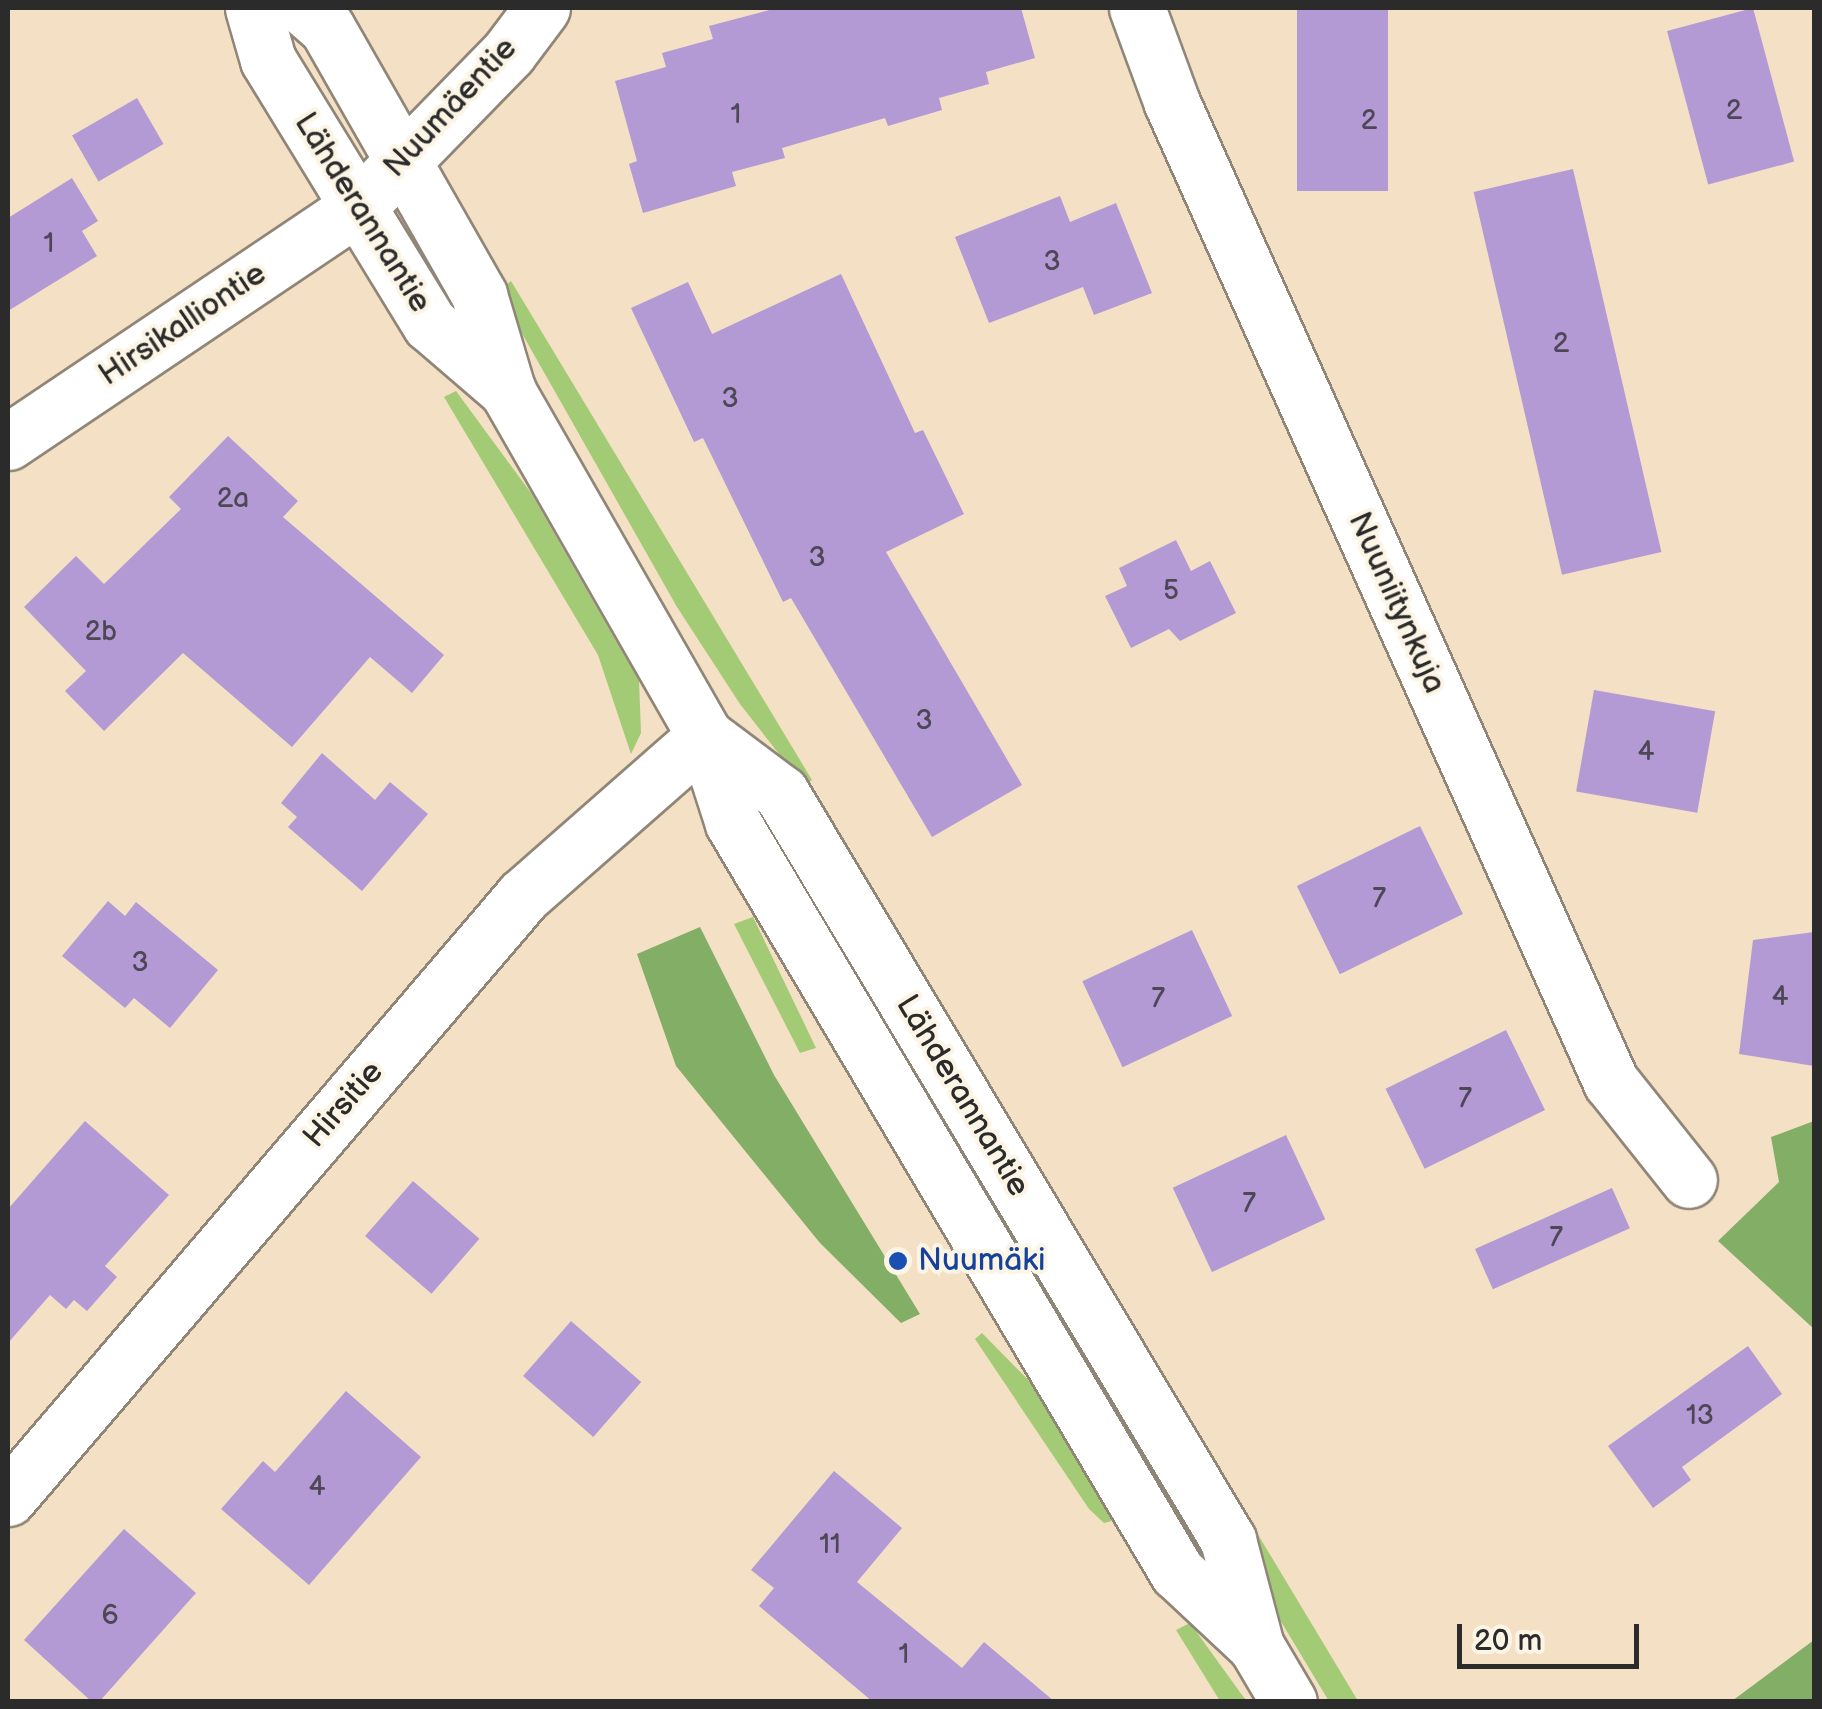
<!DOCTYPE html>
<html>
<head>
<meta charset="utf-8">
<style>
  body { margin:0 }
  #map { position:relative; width:1822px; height:1709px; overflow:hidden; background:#f4e0c4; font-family:"Balsamiq Sans",sans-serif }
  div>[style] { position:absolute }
  .green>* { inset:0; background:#a3ca74; transform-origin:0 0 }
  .forest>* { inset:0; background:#82ae66 }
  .building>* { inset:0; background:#b49ad5; transform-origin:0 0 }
  .roads { filter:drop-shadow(2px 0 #908678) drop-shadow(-2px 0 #908678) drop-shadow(0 2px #908678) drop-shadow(0 -2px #908678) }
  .minor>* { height:55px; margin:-27.5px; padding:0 27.5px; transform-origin:27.5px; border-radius:27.5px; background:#fff }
  .secondary>* { height:55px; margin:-27.5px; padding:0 27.5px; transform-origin:27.5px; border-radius:27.5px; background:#fff }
  .dots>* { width:28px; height:28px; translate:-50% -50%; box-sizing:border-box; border:5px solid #fcf5e5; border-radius:50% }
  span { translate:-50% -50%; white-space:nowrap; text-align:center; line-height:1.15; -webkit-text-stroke:8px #fcf5e5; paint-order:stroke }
  .number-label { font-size:28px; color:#4d4756 }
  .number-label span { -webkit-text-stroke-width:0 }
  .street-label { font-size:32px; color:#2b2b2b }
  .transit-label { font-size:32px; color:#164399 }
  .left { translate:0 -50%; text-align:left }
  .frame { position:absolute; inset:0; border:10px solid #2b2b2b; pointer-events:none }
  .scale { position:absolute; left:1457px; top:1624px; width:182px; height:45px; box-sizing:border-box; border:5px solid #2b2b2b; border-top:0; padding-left:12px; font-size:30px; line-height:35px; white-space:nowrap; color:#2b2b2b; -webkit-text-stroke:8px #fcf5e5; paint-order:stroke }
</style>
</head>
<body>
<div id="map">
  <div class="green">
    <div style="clip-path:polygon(511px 281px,812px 780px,804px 786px,740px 704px,677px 607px,498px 291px)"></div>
    <div style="clip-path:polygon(456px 391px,531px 493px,639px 681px,641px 733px,631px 754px,598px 655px,444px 397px)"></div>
    <div style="clip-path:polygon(753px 917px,816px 1048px,800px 1053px,734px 924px)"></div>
    <div style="clip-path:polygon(982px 1333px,1039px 1391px,1119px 1519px,1104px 1523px,1089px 1509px,975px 1339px)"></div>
    <div style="left:1248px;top:1518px;width:213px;height:25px;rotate:59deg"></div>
    <div style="clip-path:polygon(1190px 1623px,1242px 1695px,1247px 1701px,1220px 1701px,1176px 1630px)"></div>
  </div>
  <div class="forest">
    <div style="clip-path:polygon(700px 927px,774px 1075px,920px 1314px,901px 1323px,820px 1243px,676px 1066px,637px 954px)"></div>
    <div style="clip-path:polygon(1814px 1121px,1814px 1329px,1718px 1241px,1779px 1182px,1771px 1137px)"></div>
    <div style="clip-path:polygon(1814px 1640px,1814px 1701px,1732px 1701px)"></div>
  </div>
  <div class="building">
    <div style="clip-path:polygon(777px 8px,1021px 8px,1035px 58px,986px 72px,989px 84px,939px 98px,942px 110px,888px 126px,885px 118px,782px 148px,785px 158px,732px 172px,736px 186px,643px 213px,629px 164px,637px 161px,615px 81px,666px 67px,662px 53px,713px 39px,709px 26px)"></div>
    <div style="left:1297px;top:8px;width:91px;height:183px"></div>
    <div style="left:1753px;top:8px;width:159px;height:89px;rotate:75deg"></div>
    <div style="left:137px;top:98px;width:53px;height:75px;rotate:60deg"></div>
    <div style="left:1573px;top:169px;width:393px;height:102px;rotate:77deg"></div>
    <div style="clip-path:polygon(72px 178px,98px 221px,82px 231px,97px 256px,8px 311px,8px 218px)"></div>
    <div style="clip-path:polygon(1060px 196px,1070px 222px,1116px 203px,1152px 293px,1094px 315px,1083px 287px,989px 323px,955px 237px)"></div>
    <div style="clip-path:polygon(841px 274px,915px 433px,923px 430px,964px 514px,886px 552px,1022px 785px,932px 837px,791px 598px,783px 602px,703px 438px,694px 442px,631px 308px,688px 282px,712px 334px)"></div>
    <div style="clip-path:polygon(228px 436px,298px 501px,283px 517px,444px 655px,412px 693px,370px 657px,292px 747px,183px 653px,104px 731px,65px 691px,86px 671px,24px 607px,76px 556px,104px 584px,181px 509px,169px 497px)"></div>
    <div style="clip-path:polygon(1176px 540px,1191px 571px,1210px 561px,1236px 613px,1180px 641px,1169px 629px,1131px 648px,1105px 596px,1127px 586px,1119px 568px)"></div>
    <div style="left:1594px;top:690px;width:123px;height:103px;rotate:10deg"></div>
    <div style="clip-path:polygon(322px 753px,375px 800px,390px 782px,428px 814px,362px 891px,288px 827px,297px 817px,281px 803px)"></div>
    <div style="left:1420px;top:826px;width:98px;height:137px;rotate:64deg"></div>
    <div style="clip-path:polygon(108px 901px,125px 916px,136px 902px,218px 970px,170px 1028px,134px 998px,125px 1008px,62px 956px)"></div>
    <div style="left:1192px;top:930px;width:95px;height:121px;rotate:65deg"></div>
    <div style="clip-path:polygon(1814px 932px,1814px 1066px,1739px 1054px,1753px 940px)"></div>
    <div style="left:1506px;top:1030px;width:89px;height:134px;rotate:64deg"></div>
    <div style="clip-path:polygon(85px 1121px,169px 1195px,105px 1266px,117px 1277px,87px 1311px,74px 1300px,66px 1309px,50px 1295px,8px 1343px,8px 1209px)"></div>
    <div style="left:1286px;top:1135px;width:93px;height:125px;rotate:65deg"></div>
    <div style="left:413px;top:1181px;width:88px;height:73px;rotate:41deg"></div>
    <div style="left:1612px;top:1188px;width:44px;height:150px;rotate:66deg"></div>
    <div style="left:571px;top:1321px;width:93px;height:73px;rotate:41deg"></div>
    <div style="clip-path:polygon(1748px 1346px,1782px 1394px,1682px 1467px,1691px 1480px,1653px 1508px,1608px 1446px)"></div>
    <div style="clip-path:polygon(346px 1391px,421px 1457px,309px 1585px,221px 1509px,263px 1461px,275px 1472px)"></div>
    <div style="clip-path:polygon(834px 1471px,902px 1528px,857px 1582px,962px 1668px,984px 1642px,1055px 1702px,873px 1702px,759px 1606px,774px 1588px,751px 1570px)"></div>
    <div style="clip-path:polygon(124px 1529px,196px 1593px,99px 1702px,92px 1702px,24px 1640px)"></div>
  </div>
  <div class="roads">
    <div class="minor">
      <div style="left:1137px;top:8px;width:101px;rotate:69.8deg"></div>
      <div style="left:1172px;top:103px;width:1073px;rotate:65.85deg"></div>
      <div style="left:1611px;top:1082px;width:125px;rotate:51.5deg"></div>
      <div style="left:8px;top:442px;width:422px;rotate:-33.9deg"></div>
      <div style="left:358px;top:207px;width:216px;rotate:-45.7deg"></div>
      <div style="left:509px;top:52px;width:55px;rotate:-53.1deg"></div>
      <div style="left:8px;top:1498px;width:792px;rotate:-49.45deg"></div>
      <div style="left:523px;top:896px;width:242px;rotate:-41.3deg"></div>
    </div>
    <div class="secondary">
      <div style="left:253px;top:8px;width:54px;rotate:73.9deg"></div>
      <div style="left:268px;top:60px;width:310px;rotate:58.5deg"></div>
      <div style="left:430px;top:324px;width:103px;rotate:40.7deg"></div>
      <div style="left:304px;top:8px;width:30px;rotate:41deg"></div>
      <div style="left:327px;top:28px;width:307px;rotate:60.3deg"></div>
      <div style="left:479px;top:295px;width:101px;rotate:73.4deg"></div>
      <div style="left:508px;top:392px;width:396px;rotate:60.2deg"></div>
      <div style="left:705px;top:736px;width:91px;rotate:72.2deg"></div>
      <div style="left:733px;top:823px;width:871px;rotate:59.34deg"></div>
      <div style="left:1177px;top:1572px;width:108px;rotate:43.1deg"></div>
      <div style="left:1256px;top:1646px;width:65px;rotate:59.5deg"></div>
      <div style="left:705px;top:736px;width:95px;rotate:36.9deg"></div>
      <div style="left:781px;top:793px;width:871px;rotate:59.1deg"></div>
      <div style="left:1228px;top:1540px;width:110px;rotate:75.2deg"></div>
    </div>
  </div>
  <div class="dots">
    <div style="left:898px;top:1261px;background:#1a4fb4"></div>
  </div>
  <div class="number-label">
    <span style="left:1734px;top:111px">2</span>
    <span style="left:736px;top:115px">1</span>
    <span style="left:1369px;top:121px">2</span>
    <span style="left:49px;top:244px">1</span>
    <span style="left:1052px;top:262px">3</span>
    <span style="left:1561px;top:344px">2</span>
    <span style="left:730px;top:399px">3</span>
    <span style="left:233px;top:499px">2a</span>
    <span style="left:817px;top:558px">3</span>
    <span style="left:1171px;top:591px">5</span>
    <span style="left:101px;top:632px">2b</span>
    <span style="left:924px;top:721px">3</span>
    <span style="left:1646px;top:752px">4</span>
    <span style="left:1379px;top:899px">7</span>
    <span style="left:140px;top:963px">3</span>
    <span style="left:1780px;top:997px">4</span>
    <span style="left:1158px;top:999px">7</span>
    <span style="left:1465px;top:1099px">7</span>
    <span style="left:1249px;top:1204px">7</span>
    <span style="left:1556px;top:1238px">7</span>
    <span style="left:1700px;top:1416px">13</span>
    <span style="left:317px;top:1487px">4</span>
    <span style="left:830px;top:1545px">11</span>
    <span style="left:110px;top:1616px">6</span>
    <span style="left:904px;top:1655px">1</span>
  </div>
  <div class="street-label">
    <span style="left:451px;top:108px;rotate:-47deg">Nuumäentie</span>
    <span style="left:362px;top:213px;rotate:58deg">Lähderannantie</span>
    <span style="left:183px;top:325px;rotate:-34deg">Hirsikalliontie</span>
    <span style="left:1396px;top:603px;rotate:66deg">Nuuniitynkuja</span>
    <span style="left:962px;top:1096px;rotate:59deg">Lähderannantie</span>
    <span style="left:344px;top:1105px;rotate:-49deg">Hirsitie</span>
  </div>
  <div class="transit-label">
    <span class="left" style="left:918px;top:1261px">Nuumäki</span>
  </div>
  <div class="frame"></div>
  <div class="scale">20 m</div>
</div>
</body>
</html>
